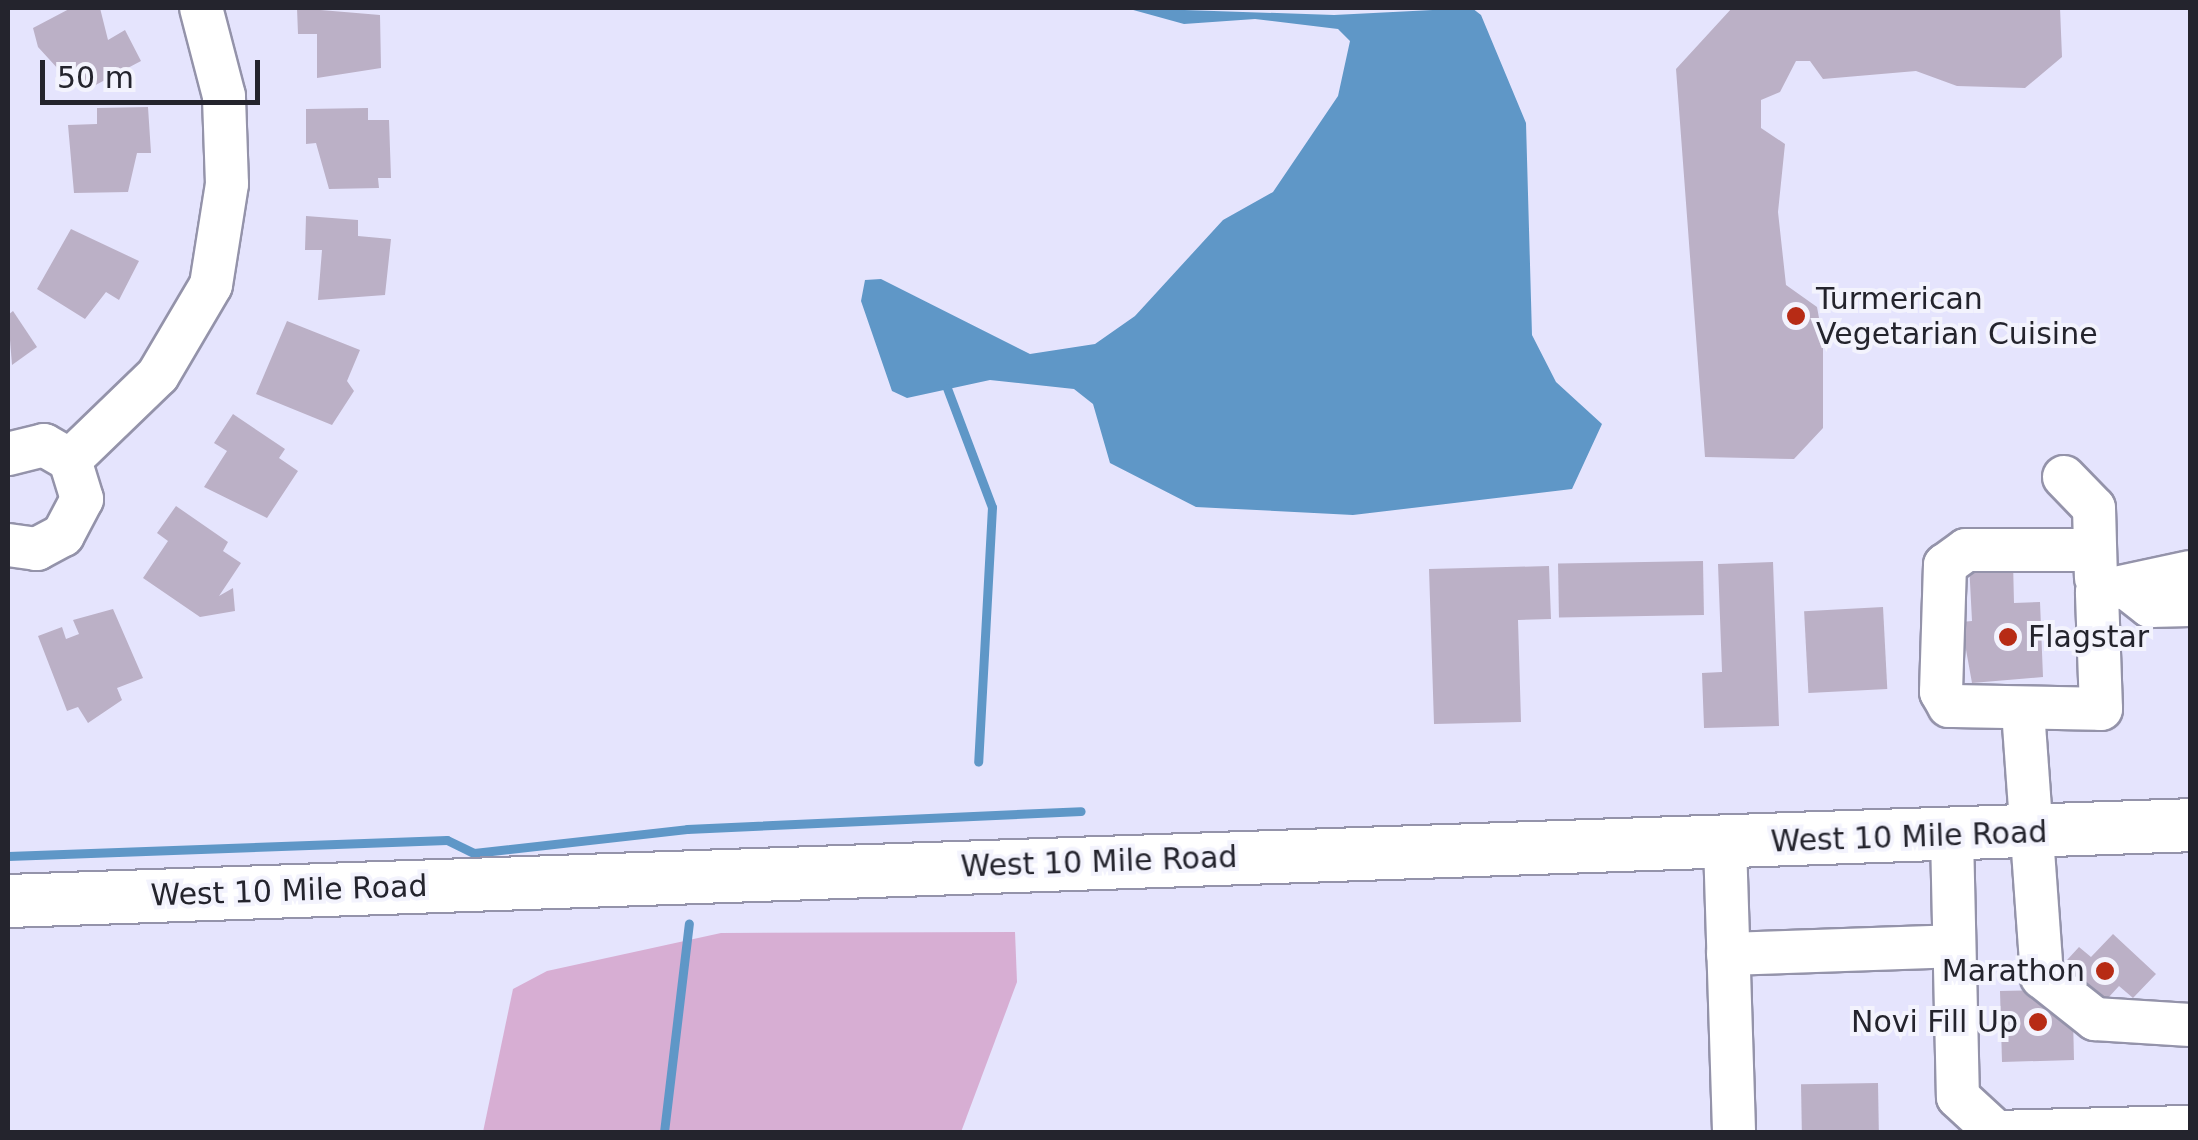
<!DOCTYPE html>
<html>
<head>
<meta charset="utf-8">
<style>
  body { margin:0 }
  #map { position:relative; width:2198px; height:1140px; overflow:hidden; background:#e5e4fd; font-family:"DejaVu Sans",sans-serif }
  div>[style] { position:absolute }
  .green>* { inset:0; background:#d7aed3 }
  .water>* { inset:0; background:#5f97c7 }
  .stream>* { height:9px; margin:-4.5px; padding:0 4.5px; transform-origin:4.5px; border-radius:4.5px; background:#5f97c7 }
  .building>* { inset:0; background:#bbb0c6; transform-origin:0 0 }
  .roads { filter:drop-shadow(2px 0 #9493aa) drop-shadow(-2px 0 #9493aa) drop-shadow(0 2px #9493aa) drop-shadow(0 -2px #9493aa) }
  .minor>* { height:42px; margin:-21px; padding:0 21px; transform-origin:21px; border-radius:21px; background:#fff }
  .major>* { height:52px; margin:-26px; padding:0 26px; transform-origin:26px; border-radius:26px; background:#fff }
  .dots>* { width:28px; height:28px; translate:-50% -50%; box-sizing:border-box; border:5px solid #f3f3fd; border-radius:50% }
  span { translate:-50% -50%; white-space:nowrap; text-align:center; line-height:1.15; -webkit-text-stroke:8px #f3f3fd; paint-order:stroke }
  .poi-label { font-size:30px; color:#24242d }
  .left { translate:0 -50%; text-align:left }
  .right { translate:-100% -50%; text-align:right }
  .street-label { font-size:30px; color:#24242d }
  .frame { position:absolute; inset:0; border:10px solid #24242d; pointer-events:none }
  .scale { position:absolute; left:40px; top:60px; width:220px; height:45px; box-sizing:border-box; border:5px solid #24242d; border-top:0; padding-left:12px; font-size:30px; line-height:35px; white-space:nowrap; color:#24242d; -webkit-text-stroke:8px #f3f3fd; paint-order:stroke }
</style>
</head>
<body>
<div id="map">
  <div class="green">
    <div style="clip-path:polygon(1015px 932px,1017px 982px,961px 1132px,483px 1132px,513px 989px,547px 971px,721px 933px)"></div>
  </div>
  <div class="water">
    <div style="clip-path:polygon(1126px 8px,1334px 15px,1472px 8px,1481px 15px,1526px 123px,1532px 335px,1556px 382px,1602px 424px,1572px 489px,1353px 515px,1196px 507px,1110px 463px,1093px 404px,1074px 389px,990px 380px,907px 398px,892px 391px,861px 301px,865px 280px,881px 279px,1030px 354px,1095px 344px,1135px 316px,1223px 220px,1273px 192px,1338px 96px,1350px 41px,1338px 29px,1255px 19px,1184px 24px)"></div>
  </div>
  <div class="stream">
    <div style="left:947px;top:388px;width:127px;rotate:69.3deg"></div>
    <div style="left:992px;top:507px;width:255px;rotate:93.1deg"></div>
    <div style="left:8px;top:856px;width:439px;rotate:-2.1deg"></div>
    <div style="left:447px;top:840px;width:30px;rotate:26deg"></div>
    <div style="left:474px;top:853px;width:214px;rotate:-6.4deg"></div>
    <div style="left:687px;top:829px;width:394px;rotate:-2.6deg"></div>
    <div style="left:664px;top:1132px;width:210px;rotate:-83.2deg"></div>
  </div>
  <div class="building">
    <div style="clip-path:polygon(71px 8px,100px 8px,108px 40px,125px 30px,141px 61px,88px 89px,81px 76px,70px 82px,38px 47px,33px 28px)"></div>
    <div style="clip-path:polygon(297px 8px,380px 15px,381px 68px,317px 78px,317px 34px,298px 34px)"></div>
    <div style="clip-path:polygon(1732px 8px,2060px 8px,2062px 57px,2025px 88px,1957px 86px,1916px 71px,1823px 79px,1810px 61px,1796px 61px,1780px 92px,1761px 100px,1761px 128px,1785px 144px,1778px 212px,1786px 285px,1817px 307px,1823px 340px,1823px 428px,1794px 459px,1705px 457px,1676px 69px)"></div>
    <div style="clip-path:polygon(148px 107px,151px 153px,137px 153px,128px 192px,74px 193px,68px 125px,97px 124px,97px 108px)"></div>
    <div style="clip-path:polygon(368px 108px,368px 120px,389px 120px,391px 178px,378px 178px,379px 188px,329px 189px,316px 143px,306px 144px,306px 109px)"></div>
    <div style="clip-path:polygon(306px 216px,358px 220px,358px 236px,391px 239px,385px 295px,318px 300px,322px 250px,305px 250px)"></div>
    <div style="clip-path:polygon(71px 229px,139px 261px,119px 300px,106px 292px,85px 319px,37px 289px)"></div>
    <div style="clip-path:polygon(13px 311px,37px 347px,12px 365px,8px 315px)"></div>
    <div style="clip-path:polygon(287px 321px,360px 350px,347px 381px,354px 391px,332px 425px,256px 394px)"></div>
    <div style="clip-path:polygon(233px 414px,285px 449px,279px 458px,298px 471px,267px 518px,204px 487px,227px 451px,214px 443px)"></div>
    <div style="clip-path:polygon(176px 506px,228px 542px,223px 551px,241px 563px,219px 596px,233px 588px,235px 611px,200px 617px,143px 578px,168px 541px,157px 533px)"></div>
    <div style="left:1703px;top:561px;width:54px;height:145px;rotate:89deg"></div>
    <div style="clip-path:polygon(2013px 561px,2014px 603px,2040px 602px,2043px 677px,1972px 683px,1961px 622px,1972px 621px,1969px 563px)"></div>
    <div style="clip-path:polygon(1773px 562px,1779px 726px,1704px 728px,1702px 673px,1722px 672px,1718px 564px)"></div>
    <div style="clip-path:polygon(1549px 566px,1551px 619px,1518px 620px,1521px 722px,1434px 724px,1429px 569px)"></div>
    <div style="left:1883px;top:607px;width:82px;height:79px;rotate:87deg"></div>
    <div style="clip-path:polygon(113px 609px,143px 678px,117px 688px,122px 700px,88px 723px,78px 707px,67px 711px,38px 636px,62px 627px,66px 639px,79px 634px,73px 620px)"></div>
    <div style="clip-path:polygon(2113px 934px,2156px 974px,2133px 998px,2119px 986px,2097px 1010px,2056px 972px,2079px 947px,2091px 957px)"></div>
    <div style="clip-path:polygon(2041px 990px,2073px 1018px,2074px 1060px,2002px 1062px,2000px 991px)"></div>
    <div style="left:1878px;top:1083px;width:49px;height:77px;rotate:89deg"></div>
  </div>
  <div class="roads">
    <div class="minor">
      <div style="left:8px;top:454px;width:37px;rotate:-14deg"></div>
      <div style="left:44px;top:445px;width:30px;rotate:30deg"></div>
      <div style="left:70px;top:460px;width:41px;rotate:72.9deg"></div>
      <div style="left:82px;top:499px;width:41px;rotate:117.8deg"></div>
      <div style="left:63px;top:535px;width:30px;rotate:152deg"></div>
      <div style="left:37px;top:549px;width:29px;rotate:-172deg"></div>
      <div style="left:70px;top:460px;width:122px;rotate:-44deg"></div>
      <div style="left:158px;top:375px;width:104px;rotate:-59.5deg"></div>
      <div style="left:211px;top:285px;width:102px;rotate:-81deg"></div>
      <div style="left:227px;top:184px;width:88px;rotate:-92deg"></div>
      <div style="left:224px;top:96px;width:91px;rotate:-104.6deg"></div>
      <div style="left:2064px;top:477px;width:43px;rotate:45.9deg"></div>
      <div style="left:2094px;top:508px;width:70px;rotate:88.4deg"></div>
      <div style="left:2095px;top:550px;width:129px;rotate:180deg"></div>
      <div style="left:1966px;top:550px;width:26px;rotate:144deg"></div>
      <div style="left:1945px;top:565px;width:127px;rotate:91.8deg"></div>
      <div style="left:1941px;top:692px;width:16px;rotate:60deg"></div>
      <div style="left:1949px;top:706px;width:152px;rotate:1.1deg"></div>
      <div style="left:2101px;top:709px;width:117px;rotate:-92deg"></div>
      <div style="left:2097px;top:592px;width:95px;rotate:-12.1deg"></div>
      <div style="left:2128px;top:589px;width:28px;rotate:38deg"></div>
      <div style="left:2150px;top:606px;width:40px;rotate:-1.4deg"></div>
      <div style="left:2023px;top:711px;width:267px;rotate:85.9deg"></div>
      <div style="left:2042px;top:977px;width:68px;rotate:38.4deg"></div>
      <div style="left:2095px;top:1019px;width:95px;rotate:3.6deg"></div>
      <div style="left:1952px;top:836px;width:261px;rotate:88.7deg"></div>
      <div style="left:1958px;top:1097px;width:52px;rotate:42.6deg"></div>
      <div style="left:1996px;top:1132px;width:194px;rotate:-1.5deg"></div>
      <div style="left:1725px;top:844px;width:288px;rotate:88.2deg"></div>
      <div style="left:1728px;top:954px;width:225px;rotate:-2deg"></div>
    </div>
    <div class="major">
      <div style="left:8px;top:901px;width:2183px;rotate:-1.99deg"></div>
    </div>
  </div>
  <div class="dots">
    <div style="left:1796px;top:316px;background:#b72b15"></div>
    <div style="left:2008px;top:637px;background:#b72b15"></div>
    <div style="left:2105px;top:971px;background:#b72b15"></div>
    <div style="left:2038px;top:1022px;background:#b72b15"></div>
  </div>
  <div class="poi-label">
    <span class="left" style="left:1816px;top:316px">Turmerican<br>Vegetarian Cuisine</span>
    <span class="left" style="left:2028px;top:637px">Flagstar</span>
    <span class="right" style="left:2085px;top:971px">Marathon</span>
    <span class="right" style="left:2018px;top:1022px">Novi Fill Up</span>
  </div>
  <div class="street-label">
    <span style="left:1909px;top:837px;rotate:-2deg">West 10 Mile Road</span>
    <span style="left:1099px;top:862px;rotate:-2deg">West 10 Mile Road</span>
    <span style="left:289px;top:891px;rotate:-2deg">West 10 Mile Road</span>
  </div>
  <div class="frame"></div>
  <div class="scale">50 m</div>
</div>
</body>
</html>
